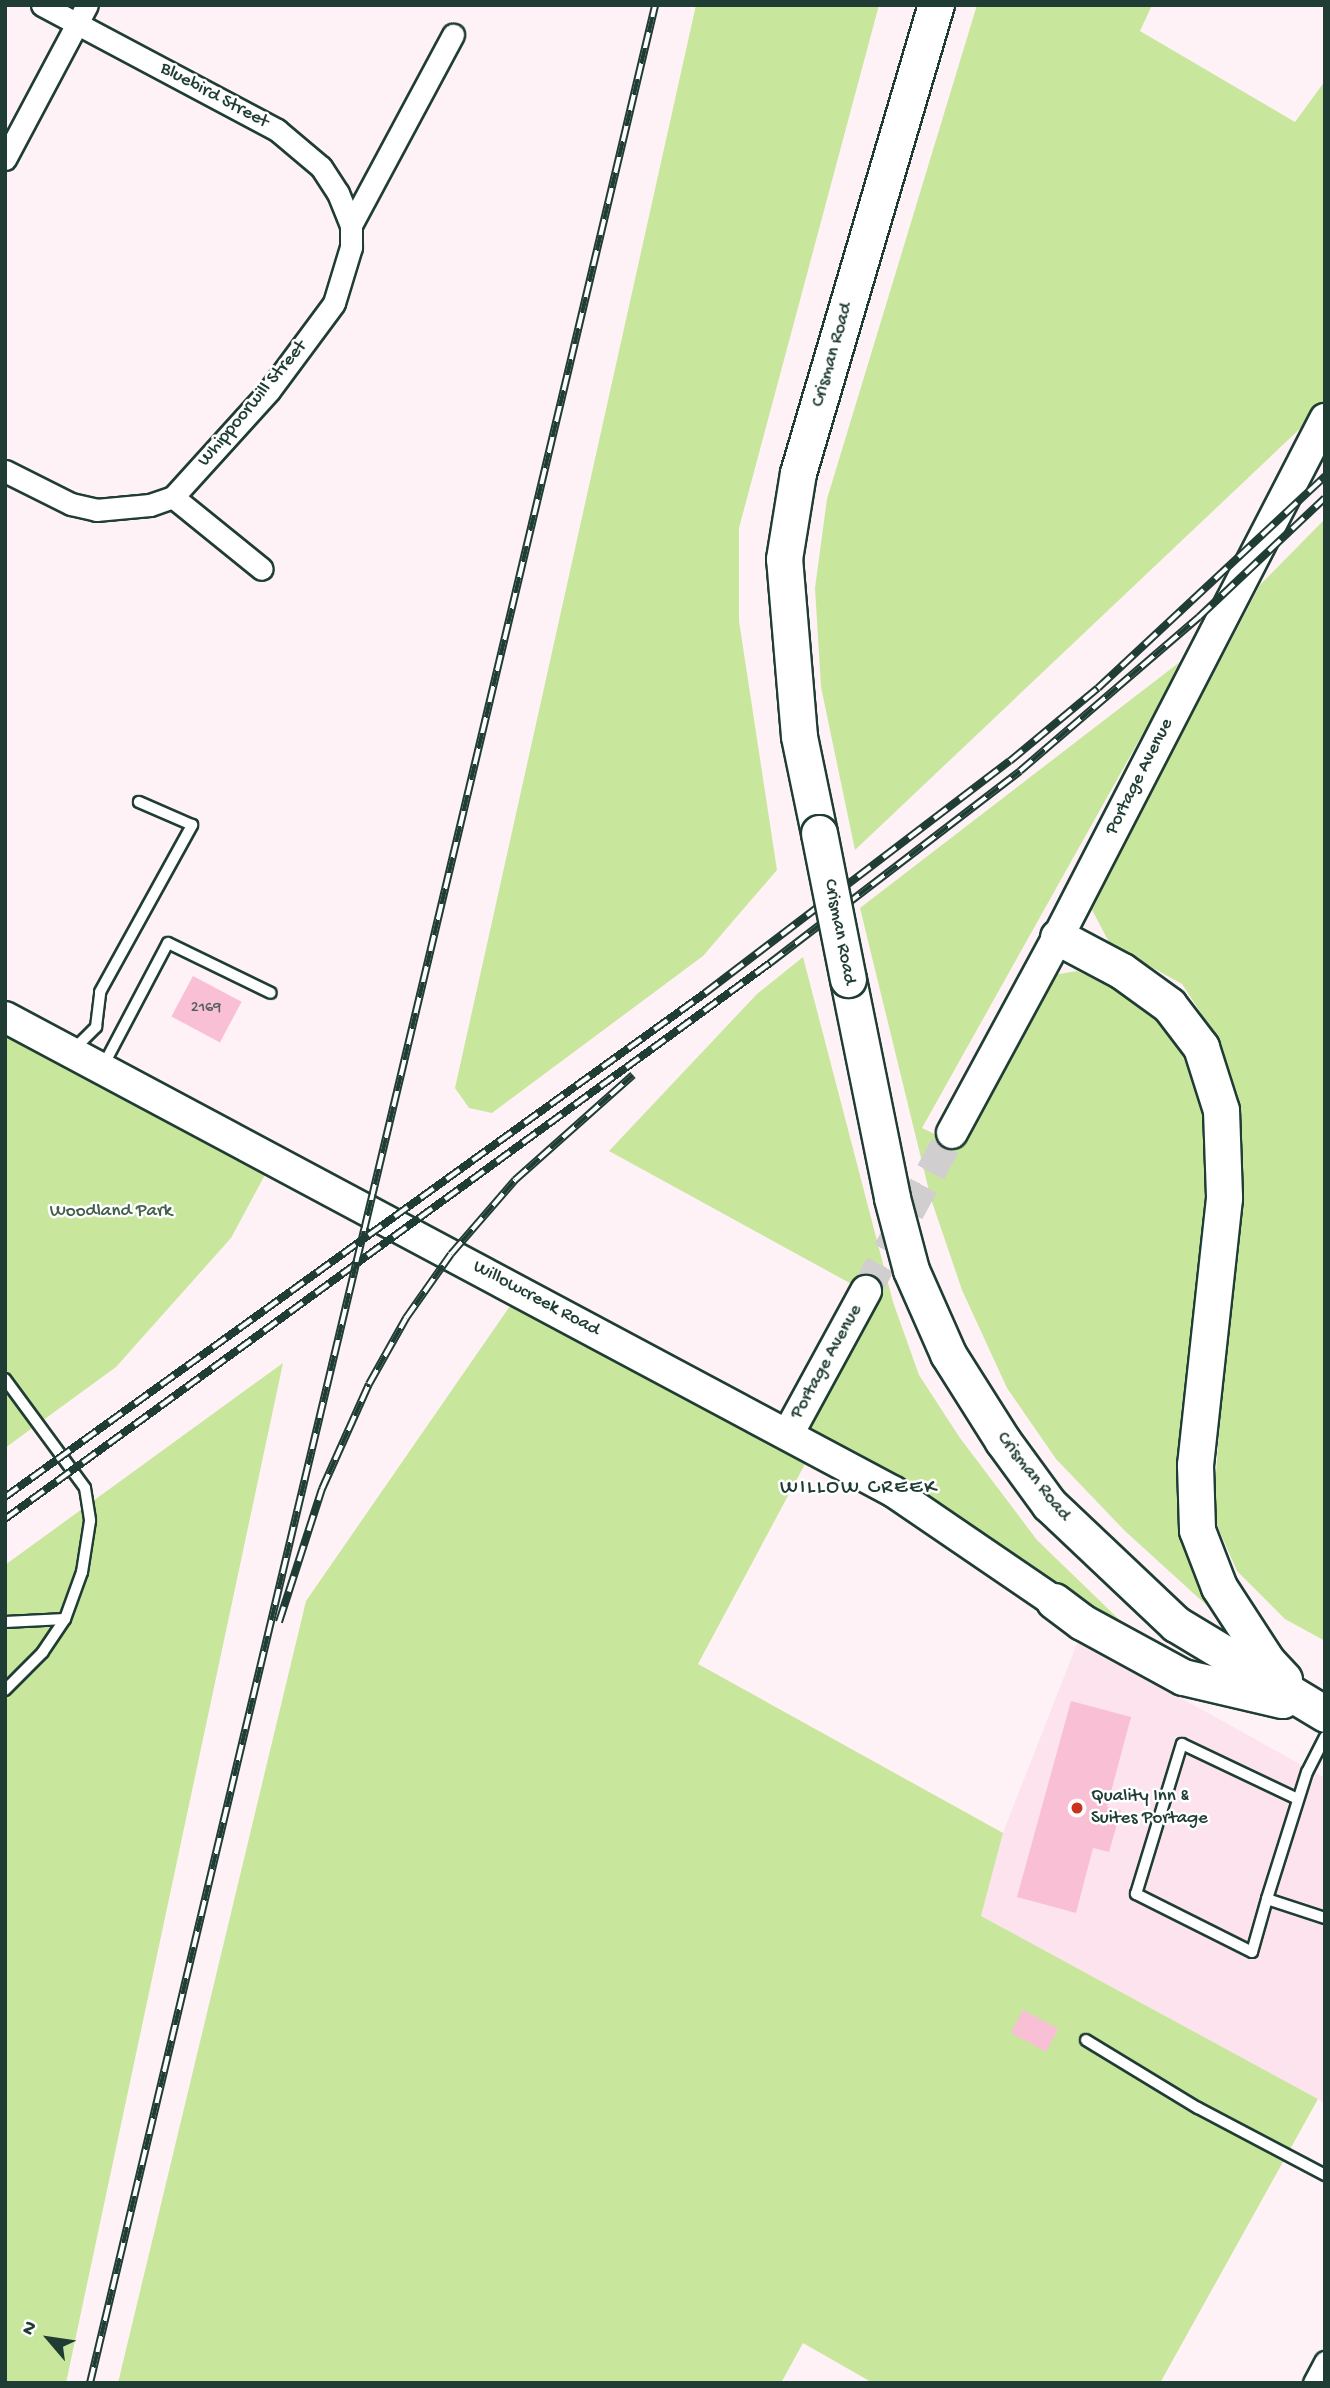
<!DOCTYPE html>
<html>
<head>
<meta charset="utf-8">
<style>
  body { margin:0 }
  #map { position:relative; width:1330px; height:2388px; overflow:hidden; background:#fef2f7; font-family:"Gochi Hand",sans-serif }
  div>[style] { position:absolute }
  .built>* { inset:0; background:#fce3ed }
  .green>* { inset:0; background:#c9e69d }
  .building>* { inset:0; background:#f9c0d5; transform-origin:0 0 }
  .secondary-tunnel>* { height:30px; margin-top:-15px; transform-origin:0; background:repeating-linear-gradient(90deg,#d1ced0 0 30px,transparent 0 45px) }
  .roads { filter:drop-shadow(2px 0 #1f3d34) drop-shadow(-2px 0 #1f3d34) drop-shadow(0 2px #1f3d34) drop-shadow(0 -2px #1f3d34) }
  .lane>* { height:10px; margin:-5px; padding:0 5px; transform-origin:5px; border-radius:5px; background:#fff }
  .street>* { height:21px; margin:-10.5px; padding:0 10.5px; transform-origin:10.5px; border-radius:10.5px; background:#fff }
  .secondary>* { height:30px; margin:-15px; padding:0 15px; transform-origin:15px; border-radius:15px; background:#fff }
  .primary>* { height:35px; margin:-17.5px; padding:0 17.5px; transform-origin:17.5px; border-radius:17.5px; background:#fff }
  .rail>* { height:8px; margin-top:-4px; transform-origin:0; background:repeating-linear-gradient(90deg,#fff 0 16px,#1f3d34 0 32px); box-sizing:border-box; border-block:2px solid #1f3d34 }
  .bridges { filter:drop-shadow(2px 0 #1f3d34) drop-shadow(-2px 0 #1f3d34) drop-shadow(0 2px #1f3d34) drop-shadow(0 -2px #1f3d34) }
  .primary-bridge>* { height:35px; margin:-17.5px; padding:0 17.5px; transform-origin:17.5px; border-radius:17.5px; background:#fff }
  .dots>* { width:19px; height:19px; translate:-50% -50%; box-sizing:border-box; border:4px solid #fff; border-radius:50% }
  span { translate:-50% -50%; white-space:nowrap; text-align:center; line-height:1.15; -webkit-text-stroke:5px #fff; paint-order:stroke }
  .number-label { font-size:16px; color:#565e5c }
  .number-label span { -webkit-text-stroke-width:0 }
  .street-label { font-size:19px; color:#1f3d34 }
  .park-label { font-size:19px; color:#415f49 }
  .poi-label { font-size:19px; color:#1f3d34 }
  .left { translate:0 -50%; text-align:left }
  .neighbourhood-label { font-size:21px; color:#1f3d34; letter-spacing:2px }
  .frame { position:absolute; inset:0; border:7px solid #1f3d34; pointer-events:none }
  .north { position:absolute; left:14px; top:2304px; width:70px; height:70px; -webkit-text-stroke:5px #fff; paint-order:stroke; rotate:299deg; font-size:19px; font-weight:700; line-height:28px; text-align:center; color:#1f3d34 }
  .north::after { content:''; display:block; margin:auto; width:24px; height:32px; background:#1f3d34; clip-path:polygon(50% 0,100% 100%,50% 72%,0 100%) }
</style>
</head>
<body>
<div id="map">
  <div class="built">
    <div style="clip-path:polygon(1078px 1641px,1325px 1778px,1325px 2103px,981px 1916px,1003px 1833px)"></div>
  </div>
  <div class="green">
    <div style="clip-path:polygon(696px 5px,879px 5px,739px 528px,739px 621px,777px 870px,703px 956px,492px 1113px,469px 1108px,455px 1088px)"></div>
    <div style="clip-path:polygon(977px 5px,1152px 5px,1140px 31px,1295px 122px,1325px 81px,1325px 405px,855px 850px,821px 687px,815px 588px,827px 499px)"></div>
    <div style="clip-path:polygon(1325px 519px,1325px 1641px,1285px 1619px,1237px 1571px,1213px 1516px,1240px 1138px,1218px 1039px,1182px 984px,1110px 944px,1091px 908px,1260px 585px)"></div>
    <div style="clip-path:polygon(1185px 658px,922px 1128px,957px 1145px,1053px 975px,1077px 971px,1126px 994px,1171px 1032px,1200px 1093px,1208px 1168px,1178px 1462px,1182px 1534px,1214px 1612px,1125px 1531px,1056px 1459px,1007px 1388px,962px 1290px,931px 1199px,860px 908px)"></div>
    <div style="clip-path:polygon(803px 957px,893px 1302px,919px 1375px,960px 1438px,1037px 1540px,1131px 1631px,925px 1494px,808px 1431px,877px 1298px,609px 1151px,757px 994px)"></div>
    <div style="clip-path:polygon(5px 1032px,266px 1173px,231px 1238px,116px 1367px,5px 1448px)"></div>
    <div style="clip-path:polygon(512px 1303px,805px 1464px,698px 1664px,1003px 1833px,981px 1916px,1318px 2099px,1160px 2383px,873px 2383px,803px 2343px,781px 2383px,118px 2383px,306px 1601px)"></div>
    <div style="clip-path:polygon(283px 1363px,66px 2383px,5px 2383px,5px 1565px)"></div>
  </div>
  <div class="building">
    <div style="left:193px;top:976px;width:55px;height:46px;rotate:28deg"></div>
    <div style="clip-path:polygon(1071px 1701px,1131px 1717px,1107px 1807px,1121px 1810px,1109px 1852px,1093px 1848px,1076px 1913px,1017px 1897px)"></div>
    <div style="left:1023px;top:2010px;width:40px;height:26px;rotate:28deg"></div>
  </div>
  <div class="secondary-tunnel">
    <div style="left:866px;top:1291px;width:180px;rotate:-61.4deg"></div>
  </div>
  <div class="roads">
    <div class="lane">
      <div style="left:73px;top:1050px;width:33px;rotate:-45deg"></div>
      <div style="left:96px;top:1027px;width:35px;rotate:-83deg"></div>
      <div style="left:100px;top:992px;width:191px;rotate:-61.1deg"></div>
      <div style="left:192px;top:825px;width:58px;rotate:-156.5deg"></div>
      <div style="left:102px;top:1068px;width:141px;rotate:-62.2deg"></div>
      <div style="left:168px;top:943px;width:114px;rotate:25.9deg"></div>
      <div style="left:5px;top:1379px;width:135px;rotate:53.7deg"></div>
      <div style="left:85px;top:1488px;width:33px;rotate:81deg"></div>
      <div style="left:90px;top:1521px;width:52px;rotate:98.9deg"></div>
      <div style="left:82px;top:1572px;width:50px;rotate:109.9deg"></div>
      <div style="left:65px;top:1619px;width:40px;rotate:124deg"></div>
      <div style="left:43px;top:1652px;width:54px;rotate:135deg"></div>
      <div style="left:5px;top:1622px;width:60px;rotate:-2.9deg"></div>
      <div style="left:1325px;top:1737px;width:39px;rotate:117deg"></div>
      <div style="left:1307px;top:1772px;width:133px;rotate:107.5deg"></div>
      <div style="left:1267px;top:1899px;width:61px;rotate:18.1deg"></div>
      <div style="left:1267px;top:1899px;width:55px;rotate:105.8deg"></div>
      <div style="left:1252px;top:1952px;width:130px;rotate:-153.4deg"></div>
      <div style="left:1136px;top:1894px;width:157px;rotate:-73deg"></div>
      <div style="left:1182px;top:1744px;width:128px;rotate:25.4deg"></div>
      <div style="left:1086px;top:2040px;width:131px;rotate:31.3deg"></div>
      <div style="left:1198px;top:2108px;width:144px;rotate:27.8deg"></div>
    </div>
    <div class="street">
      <div style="left:42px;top:5px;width:266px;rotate:28deg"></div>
      <div style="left:277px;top:130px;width:57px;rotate:40.1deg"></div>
      <div style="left:321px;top:167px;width:31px;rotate:57deg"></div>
      <div style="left:338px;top:193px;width:35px;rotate:68deg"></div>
      <div style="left:5px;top:159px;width:174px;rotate:-62deg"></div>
      <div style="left:5px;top:471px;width:74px;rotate:26.6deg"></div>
      <div style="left:71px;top:504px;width:26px;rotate:13deg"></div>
      <div style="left:96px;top:510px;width:54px;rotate:-5.3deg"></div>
      <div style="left:150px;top:505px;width:24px;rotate:-19deg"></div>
      <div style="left:173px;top:497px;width:143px;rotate:-47.8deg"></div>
      <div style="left:269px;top:391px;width:109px;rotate:-53.5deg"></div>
      <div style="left:334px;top:303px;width:59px;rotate:-73.1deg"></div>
      <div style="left:351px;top:247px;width:22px;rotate:-90deg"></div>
      <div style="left:351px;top:225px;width:216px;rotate:-61.8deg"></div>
      <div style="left:173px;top:497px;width:114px;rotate:39deg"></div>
      <div style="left:1314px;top:2383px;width:24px;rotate:-62deg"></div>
    </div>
    <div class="secondary">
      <div style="left:5px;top:1017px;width:1008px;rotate:28.12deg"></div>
      <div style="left:894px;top:1492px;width:194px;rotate:34.3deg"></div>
      <div style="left:952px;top:1133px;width:223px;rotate:-61.6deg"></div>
      <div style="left:1058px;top:937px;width:583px;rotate:-62.73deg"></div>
      <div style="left:788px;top:1434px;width:163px;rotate:-61.4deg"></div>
    </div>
    <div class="primary">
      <div style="left:819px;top:833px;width:99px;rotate:-101.7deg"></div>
      <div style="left:799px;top:736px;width:178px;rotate:-94.8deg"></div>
      <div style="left:784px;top:559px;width:87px;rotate:-80.8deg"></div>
      <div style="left:798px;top:473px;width:488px;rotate:-73.6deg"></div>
      <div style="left:1058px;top:937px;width:72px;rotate:28deg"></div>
      <div style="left:1122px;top:971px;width:58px;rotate:35.9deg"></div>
      <div style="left:1169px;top:1005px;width:53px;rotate:52.7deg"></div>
      <div style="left:1201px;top:1047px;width:66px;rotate:72.4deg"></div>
      <div style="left:1221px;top:1110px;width:88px;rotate:88deg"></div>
      <div style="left:1224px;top:1198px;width:269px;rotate:96.2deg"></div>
      <div style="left:1195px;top:1465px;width:65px;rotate:88.2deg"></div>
      <div style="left:1197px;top:1530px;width:61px;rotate:68.9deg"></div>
      <div style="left:1219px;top:1587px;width:88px;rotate:57deg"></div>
      <div style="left:1267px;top:1661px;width:25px;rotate:47deg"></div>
      <div style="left:848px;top:979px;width:223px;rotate:78.6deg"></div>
      <div style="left:892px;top:1198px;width:74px;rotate:75.2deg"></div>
      <div style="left:911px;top:1270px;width:92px;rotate:66.2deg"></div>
      <div style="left:948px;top:1354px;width:103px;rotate:57.7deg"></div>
      <div style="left:1003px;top:1441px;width:78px;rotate:53.9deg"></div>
      <div style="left:1049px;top:1504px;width:175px;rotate:43.4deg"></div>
      <div style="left:1176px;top:1624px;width:174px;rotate:31.1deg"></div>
      <div style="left:1054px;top:1601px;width:35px;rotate:37deg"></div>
      <div style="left:1082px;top:1622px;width:115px;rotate:28.6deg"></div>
      <div style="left:1183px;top:1677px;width:102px;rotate:13.1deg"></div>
    </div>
  </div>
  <div class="rail">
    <div style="left:5px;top:1497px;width:863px;rotate:-35.75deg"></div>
    <div style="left:705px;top:993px;width:383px;rotate:-37.3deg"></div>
    <div style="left:1010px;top:761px;width:114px;rotate:-39.7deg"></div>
    <div style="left:1098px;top:688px;width:311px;rotate:-43deg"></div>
    <div style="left:5px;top:1519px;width:946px;rotate:-36.01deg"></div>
    <div style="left:770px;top:963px;width:315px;rotate:-37.5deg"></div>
    <div style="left:1020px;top:771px;width:236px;rotate:-40.7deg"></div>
    <div style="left:1199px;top:617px;width:173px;rotate:-43.4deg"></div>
    <div style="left:279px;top:1622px;width:140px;rotate:-72.1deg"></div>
    <div style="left:322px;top:1489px;width:115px;rotate:-65.9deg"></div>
    <div style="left:369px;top:1384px;width:76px;rotate:-60.7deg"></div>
    <div style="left:406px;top:1318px;width:78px;rotate:-54.9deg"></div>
    <div style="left:451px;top:1254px;width:98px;rotate:-49.1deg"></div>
    <div style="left:515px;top:1180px;width:158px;rotate:-41.7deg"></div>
    <div style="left:90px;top:2383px;width:2444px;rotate:-76.63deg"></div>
  </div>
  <div class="bridges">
    <div class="primary-bridge">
      <div style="left:819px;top:833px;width:149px;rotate:78.8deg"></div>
    </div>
  </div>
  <div class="dots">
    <div style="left:1077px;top:1808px;background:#c8321e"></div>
  </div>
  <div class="number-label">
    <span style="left:206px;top:1009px">2169</span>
  </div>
  <div class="street-label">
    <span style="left:214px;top:96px;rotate:28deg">Bluebird Street</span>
    <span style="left:833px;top:355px;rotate:-74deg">Crisman Road</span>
    <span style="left:253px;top:404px;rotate:-50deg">Whippoorwill Street</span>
    <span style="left:1140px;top:777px;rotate:-63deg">Portage Avenue</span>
    <span style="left:839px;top:932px;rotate:79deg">Crisman Road</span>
    <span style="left:536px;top:1299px;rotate:28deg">Willowcreek Road</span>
    <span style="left:827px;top:1362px;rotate:-61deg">Portage Avenue</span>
    <span style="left:1033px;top:1477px;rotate:52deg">Crisman Road</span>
  </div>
  <div class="park-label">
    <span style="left:111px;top:1212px">Woodland Park</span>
  </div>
  <div class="poi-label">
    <span class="left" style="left:1091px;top:1808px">Quality Inn &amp;<br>Suites Portage</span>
  </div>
  <div class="neighbourhood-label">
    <span style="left:859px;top:1489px">WILLOW CREEK</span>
  </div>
  <div class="frame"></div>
  <div class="north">N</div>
</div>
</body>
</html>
